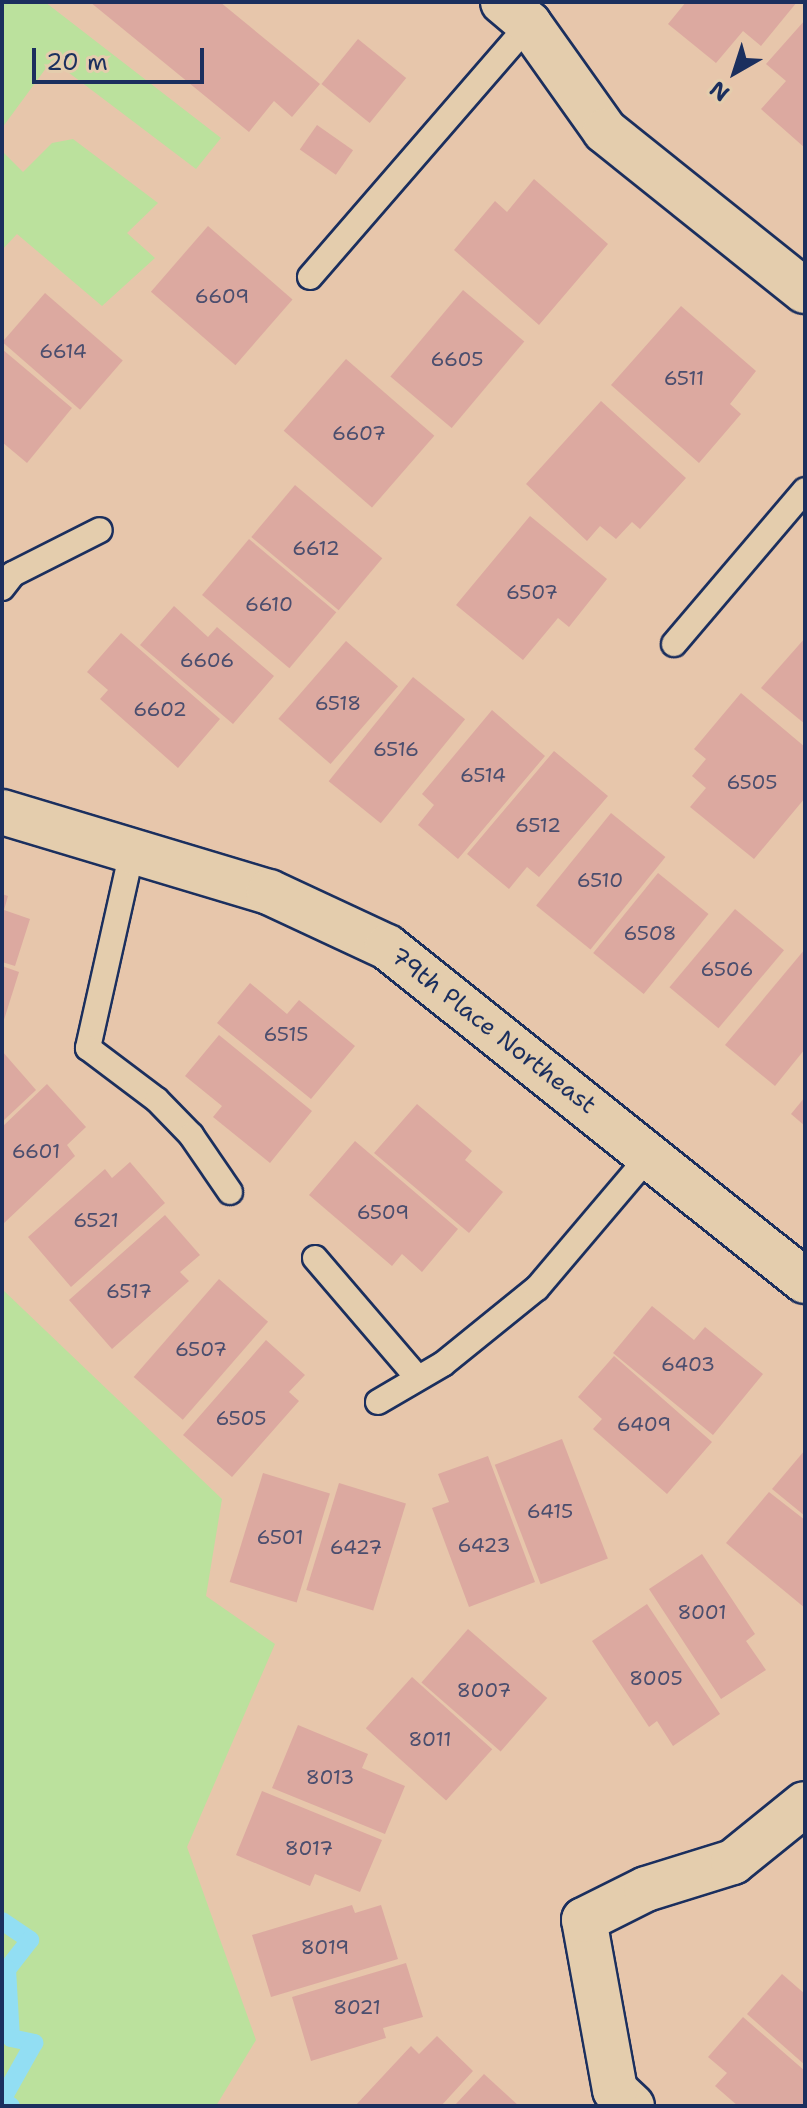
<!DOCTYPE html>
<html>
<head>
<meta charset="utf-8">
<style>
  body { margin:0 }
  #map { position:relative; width:807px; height:2108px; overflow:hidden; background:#e7c6ab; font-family:"Shantell Sans",sans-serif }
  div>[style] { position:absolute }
  .green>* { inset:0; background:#bbe19d }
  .stream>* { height:18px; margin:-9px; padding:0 9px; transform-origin:9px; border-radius:9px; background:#92def3 }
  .building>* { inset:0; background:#dca9a0; transform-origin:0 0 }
  .roads { filter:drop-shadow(2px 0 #1b2f5e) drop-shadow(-2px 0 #1b2f5e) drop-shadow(0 2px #1b2f5e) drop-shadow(0 -2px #1b2f5e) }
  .lane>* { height:24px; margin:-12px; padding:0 12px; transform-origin:12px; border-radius:12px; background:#e4cdad }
  .street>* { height:44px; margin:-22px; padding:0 22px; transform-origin:22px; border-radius:22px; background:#e4cdad }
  span { translate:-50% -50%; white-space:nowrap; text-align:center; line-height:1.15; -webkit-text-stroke:6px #e4cdad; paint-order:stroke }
  .number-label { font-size:20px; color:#4b4e6e }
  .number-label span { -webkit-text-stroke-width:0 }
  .street-label { font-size:24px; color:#1b2f5e }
  .frame { position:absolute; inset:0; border:4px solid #1b2f5e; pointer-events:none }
  .north { position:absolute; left:695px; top:32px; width:80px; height:80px; -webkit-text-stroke:6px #e4cdad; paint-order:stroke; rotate:219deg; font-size:22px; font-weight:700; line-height:32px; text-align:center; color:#1b2f5e }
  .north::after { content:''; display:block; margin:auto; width:28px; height:36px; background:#1b2f5e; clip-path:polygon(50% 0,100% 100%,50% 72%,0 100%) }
  .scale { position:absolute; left:32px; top:48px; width:172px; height:36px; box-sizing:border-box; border:4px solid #1b2f5e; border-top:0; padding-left:10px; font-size:24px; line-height:28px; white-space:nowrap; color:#1b2f5e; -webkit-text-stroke:6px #e4cdad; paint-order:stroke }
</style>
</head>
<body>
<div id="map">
  <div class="green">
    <div style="clip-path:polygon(2px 2px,45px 2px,221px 138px,196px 169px,52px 60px,2px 128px)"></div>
    <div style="clip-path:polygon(73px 139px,158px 203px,127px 233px,155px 258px,102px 306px,17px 234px,2px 250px,2px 151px,23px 172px,52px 143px)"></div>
    <div style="clip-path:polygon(2px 1289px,222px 1499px,206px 1596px,275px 1644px,187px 1847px,256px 2040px,216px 2106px,2px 2106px)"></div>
  </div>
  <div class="stream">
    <div style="left:2px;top:1921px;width:34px;rotate:34deg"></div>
    <div style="left:30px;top:1940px;width:37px;rotate:128deg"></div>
    <div style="left:7px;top:1969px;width:69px;rotate:86.7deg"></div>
    <div style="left:11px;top:2038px;width:24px;rotate:12deg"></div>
    <div style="left:34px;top:2043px;width:65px;rotate:119.3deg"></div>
    <div style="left:2px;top:2100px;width:11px;rotate:34deg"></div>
  </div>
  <div class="building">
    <div style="clip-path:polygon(90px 2px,220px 2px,320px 84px,292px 117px,274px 101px,249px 132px)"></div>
    <div style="clip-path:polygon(686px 2px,797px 2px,761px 46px,743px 31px,716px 63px,668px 24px)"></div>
    <div style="clip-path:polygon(805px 20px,805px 148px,761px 109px,786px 81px,766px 64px)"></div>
    <div style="left:358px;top:39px;width:62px;height:58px;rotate:39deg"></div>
    <div style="left:317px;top:125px;width:44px;height:30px;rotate:35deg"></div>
    <div style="clip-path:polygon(534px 179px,608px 244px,539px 325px,454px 250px,495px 201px,507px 212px)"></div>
    <div style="left:208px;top:226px;width:112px;height:87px;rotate:41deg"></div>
    <div style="left:463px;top:290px;width:80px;height:113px;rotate:40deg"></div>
    <div style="left:45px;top:293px;width:103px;height:65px;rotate:41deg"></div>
    <div style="clip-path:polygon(681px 306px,756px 371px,730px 404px,741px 414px,699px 463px,611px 385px)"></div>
    <div style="clip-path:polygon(2px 349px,72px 408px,27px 463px,2px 442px)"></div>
    <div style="left:346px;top:359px;width:117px;height:95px;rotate:41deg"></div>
    <div style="clip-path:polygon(601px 401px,686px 478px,640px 529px,632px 522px,616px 539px,600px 526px,587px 541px,526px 484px)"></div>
    <div style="left:295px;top:485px;width:114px;height:68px;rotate:40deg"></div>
    <div style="clip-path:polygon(530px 516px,607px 579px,569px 627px,558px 618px,523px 660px,456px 605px)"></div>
    <div style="left:249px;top:539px;width:114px;height:73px;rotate:40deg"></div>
    <div style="clip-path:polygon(174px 606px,208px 637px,217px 627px,274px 676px,233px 724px,140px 645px)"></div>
    <div style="clip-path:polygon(121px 633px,220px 719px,178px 768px,100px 699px,108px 690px,87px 672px)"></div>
    <div style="clip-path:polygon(805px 638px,805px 724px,761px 688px)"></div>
    <div style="left:346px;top:641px;width:69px;height:103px;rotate:41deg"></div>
    <div style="left:413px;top:677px;width:67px;height:134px;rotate:39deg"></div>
    <div style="clip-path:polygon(741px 693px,805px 747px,805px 798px,754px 859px,690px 807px,706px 788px,692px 776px,706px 759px,694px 749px)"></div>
    <div style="clip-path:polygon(492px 710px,545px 756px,458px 859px,418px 825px,434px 805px,422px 794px)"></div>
    <div style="clip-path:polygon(554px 751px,608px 796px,539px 877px,527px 867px,509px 889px,467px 854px)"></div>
    <div style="left:611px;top:813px;width:70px;height:119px;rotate:39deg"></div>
    <div style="left:658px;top:873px;width:65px;height:103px;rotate:39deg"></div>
    <div style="clip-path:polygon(2px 894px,8px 896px,4px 910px,30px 919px,15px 966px,2px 962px)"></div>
    <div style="left:735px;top:909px;width:64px;height:102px;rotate:40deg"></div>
    <div style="clip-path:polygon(805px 949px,805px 1049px,775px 1086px,725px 1045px)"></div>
    <div style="clip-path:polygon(2px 966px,19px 972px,3px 1023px,2px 1023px)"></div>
    <div style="clip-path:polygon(250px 983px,287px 1014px,299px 1000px,355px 1046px,311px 1099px,217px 1023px)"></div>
    <div style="clip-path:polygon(219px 1035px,312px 1111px,270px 1163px,213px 1117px,222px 1106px,185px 1076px)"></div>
    <div style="clip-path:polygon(2px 1051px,36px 1090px,2px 1122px)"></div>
    <div style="clip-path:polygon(47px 1084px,86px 1127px,67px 1145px,75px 1156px,2px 1225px,2px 1127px)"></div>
    <div style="clip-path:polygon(805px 1097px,805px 1126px,791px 1114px)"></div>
    <div style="clip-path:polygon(417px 1104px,472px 1151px,465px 1160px,503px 1192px,469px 1233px,374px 1153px)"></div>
    <div style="clip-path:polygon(355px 1141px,458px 1229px,422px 1272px,402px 1254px,392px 1266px,309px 1195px)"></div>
    <div style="clip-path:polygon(130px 1162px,165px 1203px,71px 1287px,28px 1237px,105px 1169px,112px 1178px)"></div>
    <div style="clip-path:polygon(165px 1215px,200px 1255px,180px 1272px,189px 1281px,112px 1349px,69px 1300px)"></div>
    <div style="left:219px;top:1279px;width:65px;height:130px;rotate:41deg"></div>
    <div style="clip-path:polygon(652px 1306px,694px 1340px,705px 1327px,763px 1374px,713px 1435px,613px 1353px)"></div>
    <div style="clip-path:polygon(266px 1340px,305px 1375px,289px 1392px,299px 1401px,232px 1477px,183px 1435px)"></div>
    <div style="clip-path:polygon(614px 1356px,712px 1442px,667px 1494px,593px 1429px,602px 1419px,578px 1397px)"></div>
    <div style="left:562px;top:1439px;width:128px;height:72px;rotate:69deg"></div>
    <div style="clip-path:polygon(805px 1450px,805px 1516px,772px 1489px)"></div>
    <div style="clip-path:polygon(488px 1456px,535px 1582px,469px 1607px,432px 1508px,449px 1502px,438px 1474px)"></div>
    <div style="left:263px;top:1473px;width:70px;height:114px;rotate:17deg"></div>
    <div style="left:339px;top:1483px;width:70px;height:112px;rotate:17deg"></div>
    <div style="clip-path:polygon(769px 1492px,805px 1520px,805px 1608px,726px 1543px)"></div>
    <div style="clip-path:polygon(702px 1554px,755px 1634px,746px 1641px,766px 1670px,721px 1699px,649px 1589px)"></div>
    <div style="clip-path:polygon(647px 1604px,720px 1714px,673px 1746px,657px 1721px,649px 1727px,592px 1641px)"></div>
    <div style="left:468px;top:1629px;width:105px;height:71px;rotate:41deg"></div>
    <div style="left:412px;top:1677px;width:108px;height:69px;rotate:42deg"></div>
    <div style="clip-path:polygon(298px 1725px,368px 1754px,362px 1768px,405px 1786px,385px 1834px,272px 1788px)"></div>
    <div style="clip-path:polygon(262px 1791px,382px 1840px,360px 1892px,315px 1874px,310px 1886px,236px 1855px)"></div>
    <div style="clip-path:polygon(352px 1905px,355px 1913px,381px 1905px,398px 1959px,271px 1997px,252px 1935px)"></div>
    <div style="clip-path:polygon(406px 1963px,423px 2017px,383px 2028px,386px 2038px,311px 2061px,292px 1997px)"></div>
    <div style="clip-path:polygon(782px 1974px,805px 1994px,805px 2065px,747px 2014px)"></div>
    <div style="clip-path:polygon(743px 2017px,805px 2071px,805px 2106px,738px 2106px,715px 2086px,727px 2073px,708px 2057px)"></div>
    <div style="clip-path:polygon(437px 2036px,473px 2071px,441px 2106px,355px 2106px,411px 2046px,419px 2054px)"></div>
    <div style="clip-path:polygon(484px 2074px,519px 2106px,454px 2106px)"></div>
  </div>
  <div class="roads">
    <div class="lane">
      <div style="left:310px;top:277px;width:335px;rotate:-49.1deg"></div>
      <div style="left:2px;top:588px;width:18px;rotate:-52deg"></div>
      <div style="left:13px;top:574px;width:97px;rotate:-26.8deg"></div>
      <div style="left:674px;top:644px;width:202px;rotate:-49.6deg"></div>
      <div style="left:132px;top:851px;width:202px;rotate:102.6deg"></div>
      <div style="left:88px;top:1048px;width:86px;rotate:37deg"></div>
      <div style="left:157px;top:1100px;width:49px;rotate:45.8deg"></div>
      <div style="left:191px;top:1135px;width:69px;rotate:55.6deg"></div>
      <div style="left:315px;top:1258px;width:158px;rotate:49.4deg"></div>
      <div style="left:378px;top:1402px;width:75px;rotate:-30.3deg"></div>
      <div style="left:443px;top:1364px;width:121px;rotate:-39deg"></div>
      <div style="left:537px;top:1288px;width:173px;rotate:-49.7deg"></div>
    </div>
    <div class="street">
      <div style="left:503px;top:2px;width:34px;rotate:40deg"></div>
      <div style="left:529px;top:24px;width:131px;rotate:54.6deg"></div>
      <div style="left:605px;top:131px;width:256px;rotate:38.7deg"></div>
      <div style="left:2px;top:812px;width:279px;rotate:16.7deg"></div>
      <div style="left:269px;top:892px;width:130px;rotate:25deg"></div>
      <div style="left:387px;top:947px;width:535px;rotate:38.63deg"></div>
      <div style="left:632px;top:2106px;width:23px;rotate:-137deg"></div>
      <div style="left:615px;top:2090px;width:173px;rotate:-100.3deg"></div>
      <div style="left:584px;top:1920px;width:69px;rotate:-26.6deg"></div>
      <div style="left:646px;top:1889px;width:91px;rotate:-17.2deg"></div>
      <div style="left:733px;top:1862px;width:92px;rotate:-38.9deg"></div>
    </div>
  </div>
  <div class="number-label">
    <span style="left:222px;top:296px">6609</span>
    <span style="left:63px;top:351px">6614</span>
    <span style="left:457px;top:359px">6605</span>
    <span style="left:684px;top:378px">6511</span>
    <span style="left:359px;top:433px">6607</span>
    <span style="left:316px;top:548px">6612</span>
    <span style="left:532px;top:592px">6507</span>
    <span style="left:269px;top:604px">6610</span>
    <span style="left:207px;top:660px">6606</span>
    <span style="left:338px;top:703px">6518</span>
    <span style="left:160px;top:709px">6602</span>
    <span style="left:396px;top:749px">6516</span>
    <span style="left:483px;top:775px">6514</span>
    <span style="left:752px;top:782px">6505</span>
    <span style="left:538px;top:825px">6512</span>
    <span style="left:600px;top:880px">6510</span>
    <span style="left:650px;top:933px">6508</span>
    <span style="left:727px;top:969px">6506</span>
    <span style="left:286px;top:1034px">6515</span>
    <span style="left:36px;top:1151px">6601</span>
    <span style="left:383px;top:1212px">6509</span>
    <span style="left:96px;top:1220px">6521</span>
    <span style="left:129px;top:1291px">6517</span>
    <span style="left:201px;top:1349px">6507</span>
    <span style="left:688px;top:1364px">6403</span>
    <span style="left:241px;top:1418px">6505</span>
    <span style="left:644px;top:1424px">6409</span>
    <span style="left:550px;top:1511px">6415</span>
    <span style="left:280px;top:1537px">6501</span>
    <span style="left:484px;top:1545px">6423</span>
    <span style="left:356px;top:1547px">6427</span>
    <span style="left:702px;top:1612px">8001</span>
    <span style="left:656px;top:1678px">8005</span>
    <span style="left:484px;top:1690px">8007</span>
    <span style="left:430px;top:1739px">8011</span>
    <span style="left:330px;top:1777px">8013</span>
    <span style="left:309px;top:1848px">8017</span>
    <span style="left:325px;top:1947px">8019</span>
    <span style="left:357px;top:2007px">8021</span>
  </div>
  <div class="street-label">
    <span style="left:493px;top:1031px;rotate:38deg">79th Place Northeast</span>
  </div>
  <div class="frame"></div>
  <div class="north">N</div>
  <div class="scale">20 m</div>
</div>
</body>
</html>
